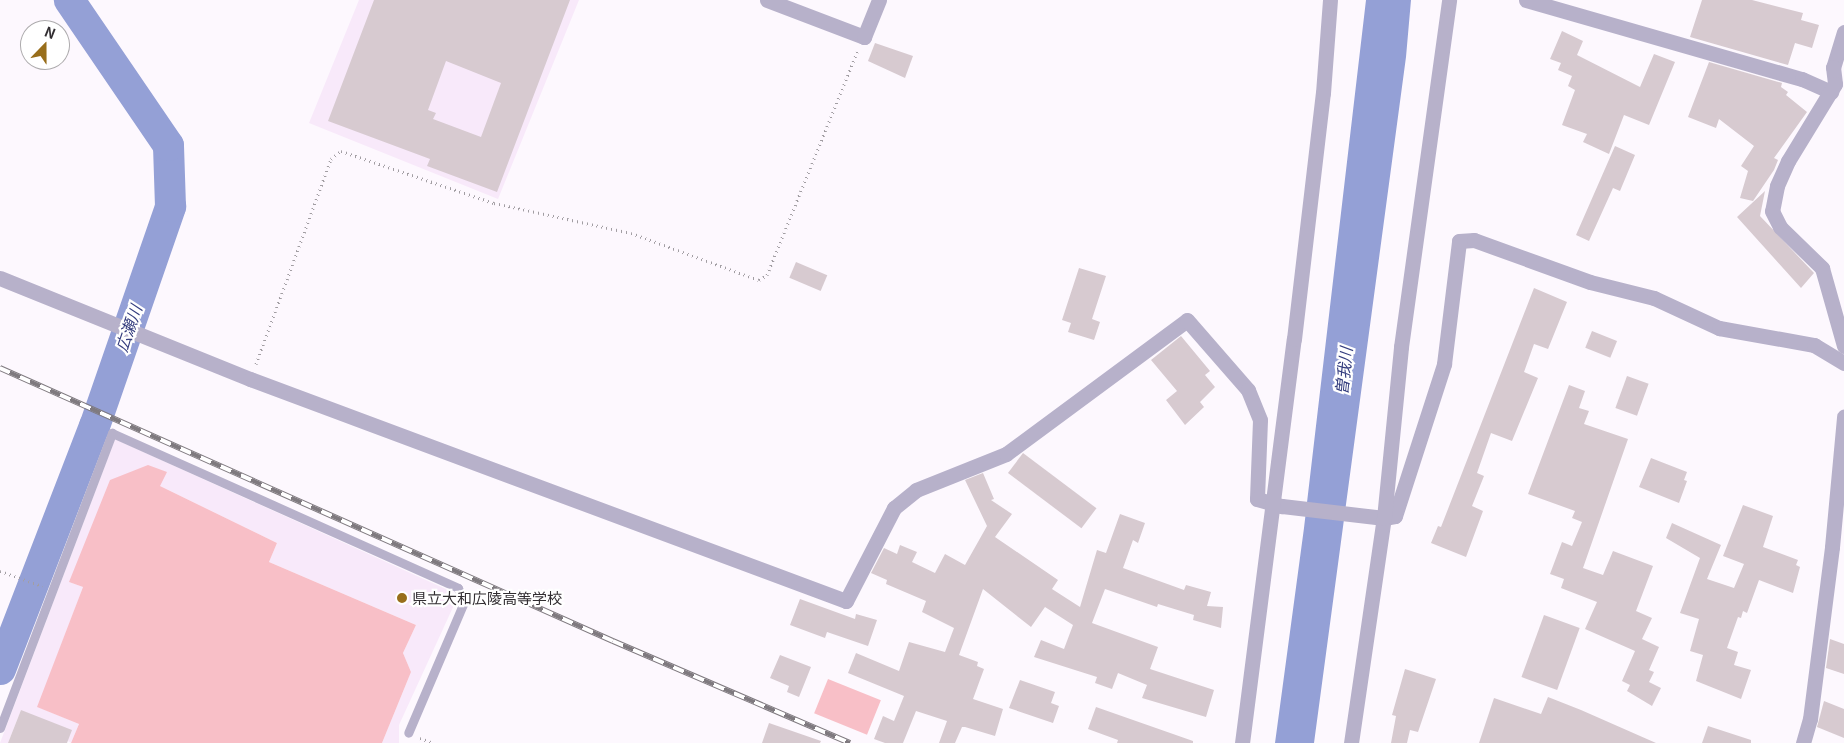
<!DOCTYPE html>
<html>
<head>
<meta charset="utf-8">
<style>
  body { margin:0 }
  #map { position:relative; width:1844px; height:743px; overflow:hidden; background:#fdf8fe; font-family:Georgia,"Noto Sans JP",serif }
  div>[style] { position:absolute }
  .built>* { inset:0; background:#f8e9fa }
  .green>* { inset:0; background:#f8bfc7; transform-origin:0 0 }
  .water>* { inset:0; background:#94a0d6 }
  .river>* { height:31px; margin:-15.5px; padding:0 15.5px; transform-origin:15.5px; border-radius:15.5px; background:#94a0d6 }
  .building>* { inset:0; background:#d7cad0; transform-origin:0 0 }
  .path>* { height:3px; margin-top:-1.5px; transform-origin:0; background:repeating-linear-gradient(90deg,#a29ea3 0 1px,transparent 0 5px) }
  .service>* { height:9px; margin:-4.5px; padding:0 4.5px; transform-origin:4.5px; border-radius:4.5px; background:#b7b1ca }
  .minor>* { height:15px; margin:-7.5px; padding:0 7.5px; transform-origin:7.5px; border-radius:7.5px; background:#b7b1ca }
  .rail>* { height:5.5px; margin-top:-2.75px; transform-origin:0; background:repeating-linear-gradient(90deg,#fff 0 11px,#7f7a7f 0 22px); box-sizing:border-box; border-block:1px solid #7f7a7f }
  .dots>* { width:14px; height:14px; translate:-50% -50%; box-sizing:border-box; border:2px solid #fff; border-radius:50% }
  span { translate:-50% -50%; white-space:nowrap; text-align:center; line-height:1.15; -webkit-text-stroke:4.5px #fff; paint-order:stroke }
  .poi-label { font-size:15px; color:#322e32 }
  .left { translate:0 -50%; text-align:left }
  .water-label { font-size:16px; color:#343d7e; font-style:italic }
  .north { position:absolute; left:20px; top:20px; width:50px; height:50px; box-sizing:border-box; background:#fff; border:1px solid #adabad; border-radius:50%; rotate:22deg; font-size:14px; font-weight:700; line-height:20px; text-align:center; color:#322e32 }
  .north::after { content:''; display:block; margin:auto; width:18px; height:22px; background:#986e1b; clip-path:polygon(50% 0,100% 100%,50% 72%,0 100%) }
</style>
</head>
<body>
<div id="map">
  <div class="built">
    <div style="clip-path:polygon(359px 0,579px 0,498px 199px,309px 123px)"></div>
    <div style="clip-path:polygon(115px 439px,448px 590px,454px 605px,399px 725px,399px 743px,382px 743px,411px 672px,403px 653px,416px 625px,269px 562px,277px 543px,160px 486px,69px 582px,83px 587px,38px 707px,79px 724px,71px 743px,21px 710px,8px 743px,0 743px)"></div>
  </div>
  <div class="green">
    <div style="clip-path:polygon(148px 465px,167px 472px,160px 486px,277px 543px,269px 562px,416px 625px,403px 653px,411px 672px,382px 743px,71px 743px,79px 724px,37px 707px,83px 587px,69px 582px,110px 480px)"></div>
    <div style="left:828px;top:679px;width:57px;height:37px;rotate:22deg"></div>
  </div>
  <div class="water">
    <div style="clip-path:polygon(1366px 0,1411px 0,1406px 57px,1314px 743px,1275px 743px,1304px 528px)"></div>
  </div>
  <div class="river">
    <div style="left:0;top:669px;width:261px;rotate:-68.9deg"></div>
    <div style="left:94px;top:426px;width:233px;rotate:-70.9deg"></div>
    <div style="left:170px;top:206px;width:61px;rotate:-91.9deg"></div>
    <div style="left:168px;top:145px;width:176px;rotate:-124.3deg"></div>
  </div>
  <div class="building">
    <div style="clip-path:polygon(evenodd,374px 0,570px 0,497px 192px,427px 166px,430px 159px,328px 121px,374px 0,446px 61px,501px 83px,481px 137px,433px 119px,436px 113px,428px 110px,446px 61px)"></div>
    <div style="clip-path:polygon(1702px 0,1752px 0,1803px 13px,1801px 20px,1819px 25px,1812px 48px,1795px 43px,1788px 65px,1690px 37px)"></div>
    <div style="clip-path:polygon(1562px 31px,1583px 41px,1577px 55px,1640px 87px,1654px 54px,1675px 62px,1649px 125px,1624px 115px,1609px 154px,1583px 142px,1587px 134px,1562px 125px,1575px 90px,1568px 86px,1572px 76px,1558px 70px,1561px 63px,1550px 59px)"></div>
    <div style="clip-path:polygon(875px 43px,913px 56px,905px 78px,868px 61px)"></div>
    <div style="clip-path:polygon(1709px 62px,1782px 83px,1781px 87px,1788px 92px,1786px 95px,1807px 112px,1774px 158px,1778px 160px,1774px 170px,1753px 201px,1740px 198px,1748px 171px,1741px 166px,1754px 146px,1719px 119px,1716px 128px,1688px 117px)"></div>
    <div style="clip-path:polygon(1615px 146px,1635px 155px,1620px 191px,1613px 188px,1589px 241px,1576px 235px)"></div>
    <div style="clip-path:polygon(1765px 191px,1760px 216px,1814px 273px,1801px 288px,1737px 217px)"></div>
    <div style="left:796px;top:262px;width:34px;height:17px;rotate:23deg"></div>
    <div style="clip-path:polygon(1079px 268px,1106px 276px,1092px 319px,1100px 322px,1094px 340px,1068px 332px,1071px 323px,1062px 320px)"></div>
    <div style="clip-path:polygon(1534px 288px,1567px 302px,1548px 349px,1534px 344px,1524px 372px,1538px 378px,1512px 441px,1491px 433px,1477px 473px,1484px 476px,1472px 506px,1483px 511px,1466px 557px,1431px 543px,1438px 526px,1441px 527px)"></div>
    <div style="left:1592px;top:331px;width:27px;height:18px;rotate:22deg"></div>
    <div style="clip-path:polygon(1181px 336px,1210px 371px,1205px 375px,1215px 387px,1200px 402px,1204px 407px,1185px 425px,1166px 400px,1177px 391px,1151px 360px)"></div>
    <div style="left:1627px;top:376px;width:23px;height:34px;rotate:20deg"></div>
    <div style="clip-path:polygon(1569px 385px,1585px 391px,1579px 408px,1589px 411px,1584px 424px,1628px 439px,1583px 568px,1603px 575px,1613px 551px,1653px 566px,1636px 611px,1652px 618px,1642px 639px,1659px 647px,1649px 670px,1654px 672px,1649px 682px,1661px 688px,1652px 706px,1627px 691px,1630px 685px,1622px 681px,1635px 651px,1585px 629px,1597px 602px,1561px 588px,1564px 579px,1550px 574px,1562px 542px,1572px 546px,1582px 522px,1572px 518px,1575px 511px,1528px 494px)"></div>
    <div style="left:1023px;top:453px;width:92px;height:25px;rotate:37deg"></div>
    <div style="clip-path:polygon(1651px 458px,1687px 472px,1684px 480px,1687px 481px,1679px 503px,1639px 487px)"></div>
    <div style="clip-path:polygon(983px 473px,994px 499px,991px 500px,1012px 514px,995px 537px,1058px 580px,1052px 589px,1080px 607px,1097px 550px,1106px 553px,1120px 514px,1145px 523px,1138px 543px,1133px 540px,1123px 568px,1184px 590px,1186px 585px,1211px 592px,1207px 606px,1223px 607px,1221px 628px,1193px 620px,1194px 615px,1158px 604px,1157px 607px,1105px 589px,1092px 623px,1158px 647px,1150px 669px,1214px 690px,1206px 717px,1142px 698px,1147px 685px,1118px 673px,1112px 689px,1095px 683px,1097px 677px,1034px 657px,1041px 640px,1064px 649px,1073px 625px,1045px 607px,1031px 627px,983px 589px,959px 655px,978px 662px,977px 666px,984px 669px,973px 699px,1003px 709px,995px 736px,965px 727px,962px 727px,955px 743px,939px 743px,947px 721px,916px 711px,903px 743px,885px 743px,874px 739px,883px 716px,894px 721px,904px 696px,848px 673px,856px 653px,899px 671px,909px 642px,945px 652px,954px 628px,922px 612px,926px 601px,886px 584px,887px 580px,871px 573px,884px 548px,897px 554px,900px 545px,917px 552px,912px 562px,935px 573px,945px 554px,965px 565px,987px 526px,965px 480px)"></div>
    <div style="clip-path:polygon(1743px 505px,1773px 516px,1763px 547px,1798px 560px,1796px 565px,1800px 567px,1793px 593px,1759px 580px,1747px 613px,1743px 611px,1741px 618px,1738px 617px,1727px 648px,1738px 652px,1734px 665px,1751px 670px,1741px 699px,1696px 681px,1703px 655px,1690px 651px,1699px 619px,1680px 613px,1700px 558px,1666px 538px,1672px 523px,1721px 545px,1707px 579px,1734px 588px,1744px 564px,1723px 556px)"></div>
    <div style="clip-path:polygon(800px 599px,855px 619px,856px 614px,877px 620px,868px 646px,827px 632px,825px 638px,790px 625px)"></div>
    <div style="left:1544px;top:615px;width:38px;height:66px;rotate:20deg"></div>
    <div style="clip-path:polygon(1830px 639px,1844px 644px,1844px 674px,1826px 668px)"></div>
    <div style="clip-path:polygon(780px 655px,811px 667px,799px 697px,787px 692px,789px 686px,770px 678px)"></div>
    <div style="clip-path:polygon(1405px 669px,1436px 679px,1418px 732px,1410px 730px,1407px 743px,1391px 743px,1396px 716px,1392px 715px)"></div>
    <div style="clip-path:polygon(1020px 680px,1055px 692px,1051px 703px,1059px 706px,1053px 723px,1009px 708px)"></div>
    <div style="clip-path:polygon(1548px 697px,1581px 710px,1656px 743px,1479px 743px,1494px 698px,1541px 714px)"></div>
    <div style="clip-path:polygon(1824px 701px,1844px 709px,1844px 738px,1817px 727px)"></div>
    <div style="clip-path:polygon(1096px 707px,1193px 741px,1193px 743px,1117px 743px,1118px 740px,1088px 729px)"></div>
    <div style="clip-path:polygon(21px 710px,72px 730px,67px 743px,8px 743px)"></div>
    <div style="clip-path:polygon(769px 723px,821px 741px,820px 743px,762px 743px)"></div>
    <div style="clip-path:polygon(1708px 726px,1751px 740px,1751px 743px,1702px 743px)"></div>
  </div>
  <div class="path">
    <div style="left:256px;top:364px;width:218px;rotate:-69.9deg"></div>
    <div style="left:331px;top:159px;width:13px;rotate:-39deg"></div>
    <div style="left:341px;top:151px;width:162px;rotate:18.8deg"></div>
    <div style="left:494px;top:203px;width:140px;rotate:12.4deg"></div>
    <div style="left:631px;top:233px;width:136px;rotate:20.2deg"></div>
    <div style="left:759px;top:280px;width:9px;rotate:-32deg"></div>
    <div style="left:767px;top:275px;width:243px;rotate:-68deg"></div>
    <div style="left:0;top:571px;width:45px;rotate:19.7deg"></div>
    <div style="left:420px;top:738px;width:14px;rotate:21deg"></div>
  </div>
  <div class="service">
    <div style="left:0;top:728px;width:316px;rotate:-69.2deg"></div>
    <div style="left:112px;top:433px;width:379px;rotate:24.1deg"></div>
    <div style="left:458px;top:588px;width:15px;rotate:67deg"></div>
    <div style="left:464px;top:602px;width:142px;rotate:113.1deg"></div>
  </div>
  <div class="minor">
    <div style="left:767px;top:0;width:104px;rotate:20.9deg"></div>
    <div style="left:864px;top:37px;width:40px;rotate:-68deg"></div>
    <div style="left:1526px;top:0;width:287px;rotate:16deg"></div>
    <div style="left:1802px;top:79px;width:32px;rotate:24deg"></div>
    <div style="left:1844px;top:32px;width:37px;rotate:107deg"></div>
    <div style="left:1833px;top:67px;width:17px;rotate:83deg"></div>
    <div style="left:1835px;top:84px;width:90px;rotate:121.4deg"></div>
    <div style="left:1788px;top:161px;width:27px;rotate:114deg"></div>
    <div style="left:1777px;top:186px;width:25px;rotate:101deg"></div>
    <div style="left:1772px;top:211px;width:18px;rotate:63deg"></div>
    <div style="left:1780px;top:227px;width:59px;rotate:44.3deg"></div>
    <div style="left:1822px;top:268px;width:81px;rotate:74.2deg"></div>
    <div style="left:0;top:278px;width:270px;rotate:22deg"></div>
    <div style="left:250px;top:379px;width:636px;rotate:20.43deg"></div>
    <div style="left:846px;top:601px;width:105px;rotate:-62.7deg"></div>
    <div style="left:894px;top:508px;width:28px;rotate:-39deg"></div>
    <div style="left:916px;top:490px;width:97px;rotate:-21.8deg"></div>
    <div style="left:1006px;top:454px;width:225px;rotate:-36.5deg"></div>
    <div style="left:1187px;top:320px;width:93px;rotate:48.9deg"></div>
    <div style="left:1248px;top:390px;width:32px;rotate:68deg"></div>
    <div style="left:1260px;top:420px;width:79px;rotate:92.2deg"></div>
    <div style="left:1257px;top:499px;width:26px;rotate:16deg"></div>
    <div style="left:1282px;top:506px;width:103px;rotate:6.7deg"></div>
    <div style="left:1384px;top:518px;width:11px;rotate:-10deg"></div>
    <div style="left:1395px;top:516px;width:160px;rotate:-72.1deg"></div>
    <div style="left:1444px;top:364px;width:124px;rotate:-83deg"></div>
    <div style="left:1459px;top:241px;width:15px;rotate:-4deg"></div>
    <div style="left:1474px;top:240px;width:123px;rotate:19.9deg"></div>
    <div style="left:1590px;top:282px;width:66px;rotate:14deg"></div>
    <div style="left:1654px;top:298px;width:72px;rotate:24.8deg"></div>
    <div style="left:1719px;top:328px;width:97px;rotate:10.1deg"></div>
    <div style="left:1814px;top:345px;width:35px;rotate:31deg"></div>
    <div style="left:1242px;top:743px;width:407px;rotate:-82.7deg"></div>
    <div style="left:1294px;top:339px;width:248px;rotate:-83.3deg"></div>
    <div style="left:1323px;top:93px;width:93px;rotate:-85.7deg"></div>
    <div style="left:1351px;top:743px;width:227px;rotate:-81.7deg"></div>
    <div style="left:1384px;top:518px;width:172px;rotate:-84.3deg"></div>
    <div style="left:1401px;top:347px;width:350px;rotate:-82.1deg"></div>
    <div style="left:1803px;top:743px;width:25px;rotate:-74deg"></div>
    <div style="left:1810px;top:719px;width:173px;rotate:-82.7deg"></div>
    <div style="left:1832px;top:547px;width:131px;rotate:-84.7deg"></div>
  </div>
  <div class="rail">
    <div style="left:0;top:368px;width:671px;rotate:24.01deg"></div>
    <div style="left:613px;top:641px;width:258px;rotate:23.3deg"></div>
  </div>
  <div class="dots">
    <div style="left:402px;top:598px;background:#986e1b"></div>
  </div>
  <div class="poi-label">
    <span class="left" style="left:412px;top:598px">県立大和広陵高等学校</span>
  </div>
  <div class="water-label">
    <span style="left:128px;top:328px;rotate:-71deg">広瀬川</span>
    <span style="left:1343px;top:371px;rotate:-84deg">曽我川</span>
  </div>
  <div class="north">N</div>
</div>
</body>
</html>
